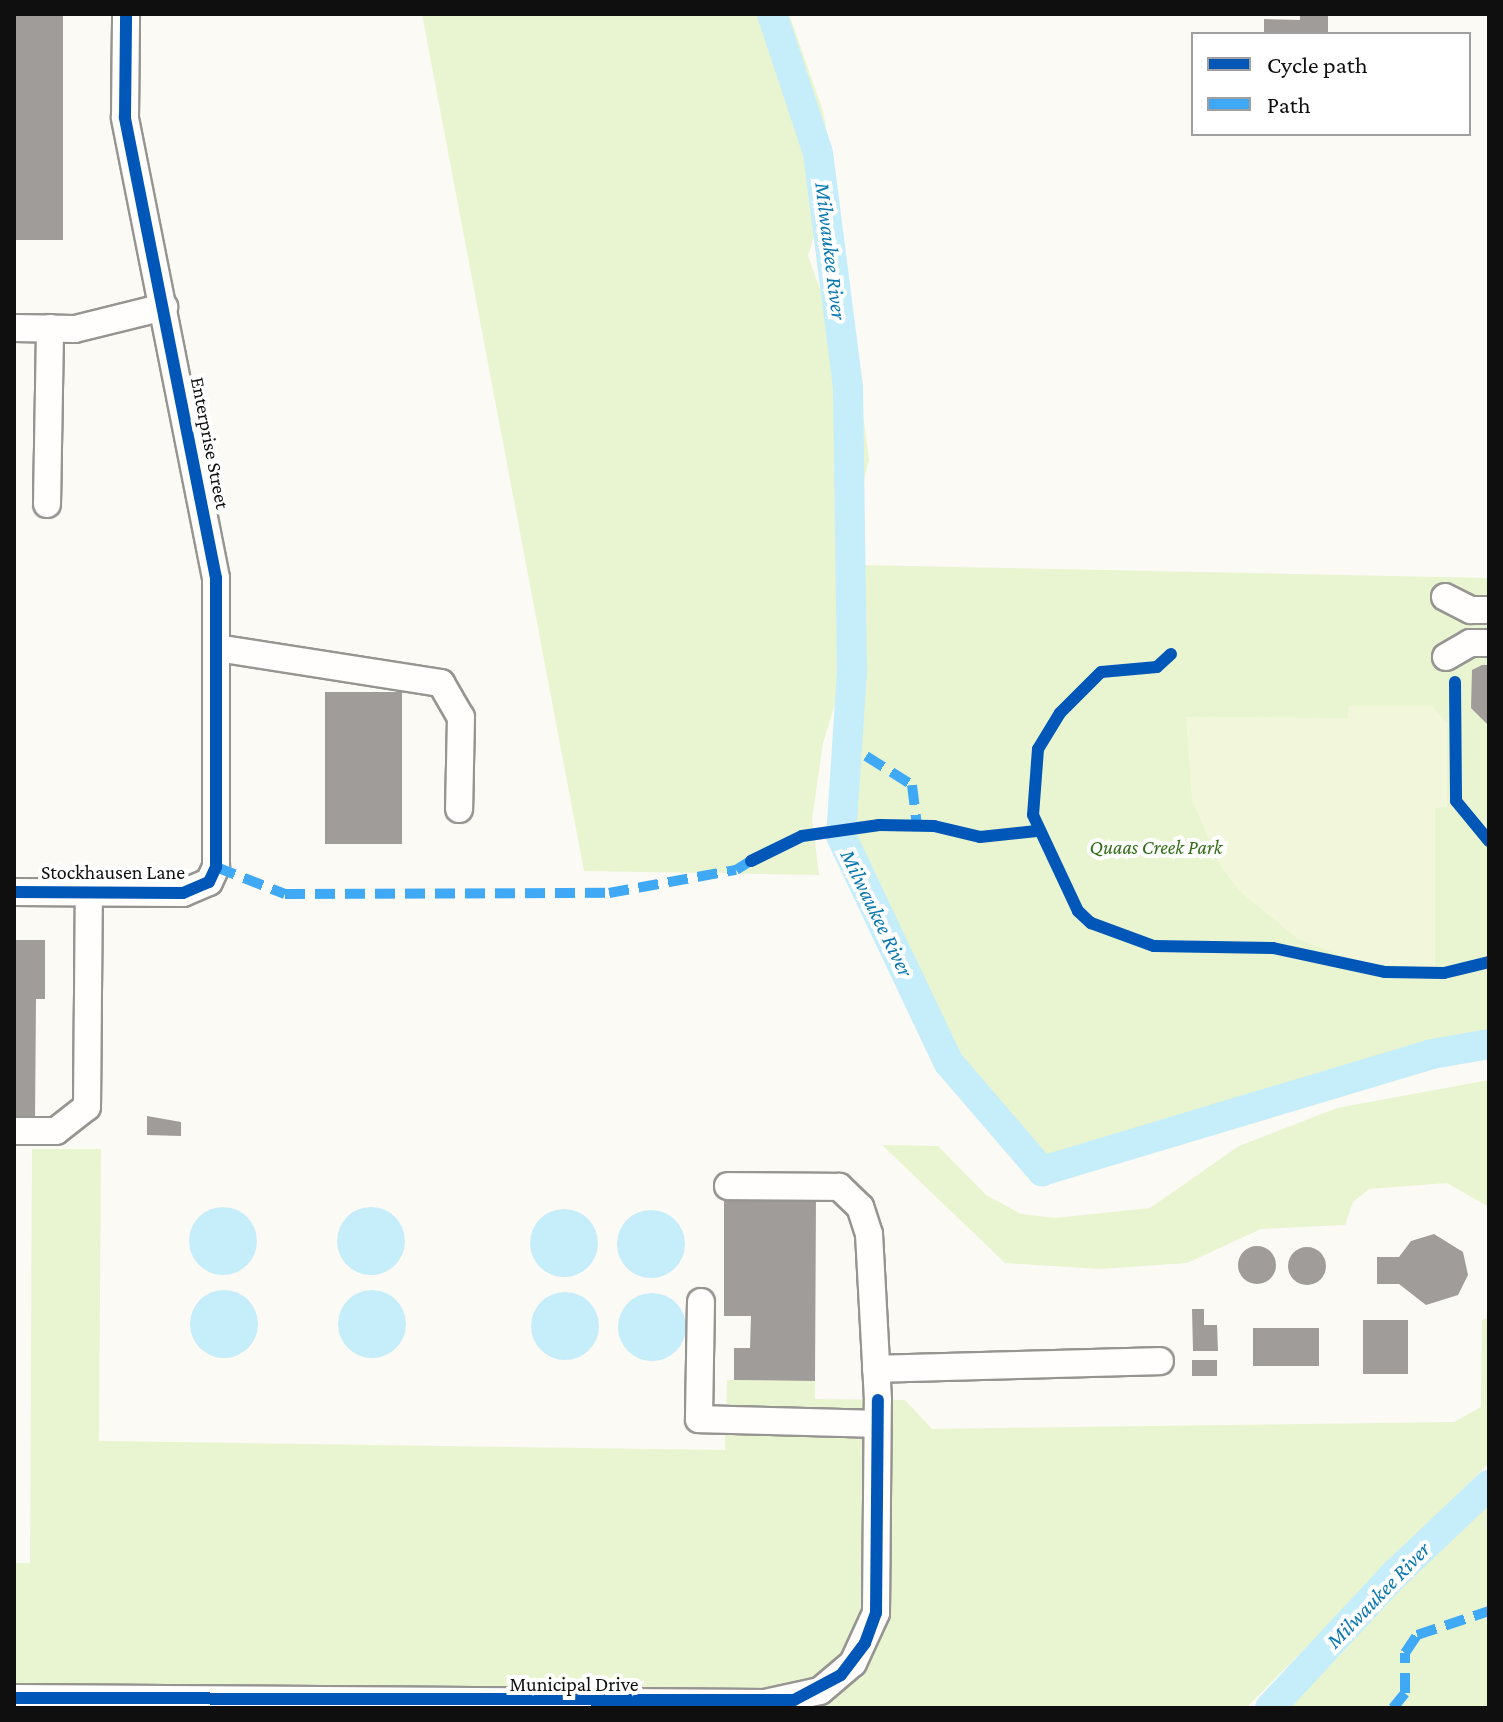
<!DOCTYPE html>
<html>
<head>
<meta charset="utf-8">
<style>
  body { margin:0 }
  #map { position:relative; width:1503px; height:1722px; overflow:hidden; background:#fcfaf4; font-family:"Crimson Pro",serif }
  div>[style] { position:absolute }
  .green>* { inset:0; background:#e9f4d1 }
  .pitch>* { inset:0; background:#f2f7dc }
  .water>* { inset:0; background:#c6edfa }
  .round { border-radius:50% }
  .river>* { height:30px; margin:-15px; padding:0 15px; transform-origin:15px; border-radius:15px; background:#c6edfa }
  .building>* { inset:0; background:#a09c99; transform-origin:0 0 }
  .roads { filter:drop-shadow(2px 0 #969592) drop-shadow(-2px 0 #969592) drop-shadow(0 2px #969592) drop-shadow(0 -2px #969592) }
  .minor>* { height:26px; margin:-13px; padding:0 13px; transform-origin:13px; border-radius:13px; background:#fffefd }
  .quiet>* { height:10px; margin-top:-5px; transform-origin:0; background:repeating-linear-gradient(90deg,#3fa9f5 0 20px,transparent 0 30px) }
  .cycleway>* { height:12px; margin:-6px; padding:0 6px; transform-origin:6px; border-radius:6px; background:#0057b8 }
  span { translate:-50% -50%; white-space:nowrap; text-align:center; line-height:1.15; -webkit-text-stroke:8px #fff; paint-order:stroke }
  .street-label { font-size:20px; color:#0f0f0f }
  .park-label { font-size:20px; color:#326f17; font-style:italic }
  .water-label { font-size:22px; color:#0978b0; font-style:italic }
  .frame { position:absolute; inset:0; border:16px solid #0f0f0f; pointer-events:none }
  .legend { position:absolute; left:1191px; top:32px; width:280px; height:104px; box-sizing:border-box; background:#fff; border:2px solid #9f9f9f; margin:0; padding:10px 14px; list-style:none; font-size:24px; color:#0f0f0f }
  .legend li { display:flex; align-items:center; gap:16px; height:40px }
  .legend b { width:40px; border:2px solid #9f9f9f }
</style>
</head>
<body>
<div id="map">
  <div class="green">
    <div style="clip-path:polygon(422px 14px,789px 14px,823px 111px,831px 156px,828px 188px,808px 256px,862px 406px,869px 460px,859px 499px,859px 565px,1489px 578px,1489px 1044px,1432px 1054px,1042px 1171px,949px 1063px,841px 836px,847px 665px,823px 743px,812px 819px,819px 875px,584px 871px)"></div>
    <div style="clip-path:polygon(1489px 1080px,1489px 1207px,1447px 1183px,1369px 1189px,1353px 1202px,1345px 1225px,1261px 1229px,1187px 1263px,1100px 1269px,1005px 1263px,882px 1145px,938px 1146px,986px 1195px,1021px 1214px,1055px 1218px,1150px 1208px,1239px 1146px,1337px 1108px)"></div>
    <div style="clip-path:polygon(32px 1149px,101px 1149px,99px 1441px,725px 1450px,727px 1380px,734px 1380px,815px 1381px,815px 1399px,905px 1400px,932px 1429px,1454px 1422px,1481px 1407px,1482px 1320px,1489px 1317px,1489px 1463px,1246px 1708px,420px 1708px,420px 1687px,14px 1683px,14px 1563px,30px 1563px)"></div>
    <div style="clip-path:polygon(1489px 1485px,1489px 1708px,1270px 1708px,1394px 1575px)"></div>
  </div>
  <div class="pitch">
    <div style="clip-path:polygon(1349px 706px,1432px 706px,1447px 723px,1447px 807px,1435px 808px,1435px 968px,1360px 963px,1298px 939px,1242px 893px,1221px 867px,1192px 800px,1186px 717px,1348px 718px)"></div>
  </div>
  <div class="water">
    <div class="round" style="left:337px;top:1207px;width:68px;height:68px"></div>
    <div class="round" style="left:189px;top:1207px;width:68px;height:68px"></div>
    <div class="round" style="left:530px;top:1209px;width:68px;height:68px"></div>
    <div class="round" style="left:617px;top:1210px;width:68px;height:68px"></div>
    <div class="round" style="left:190px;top:1290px;width:68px;height:68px"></div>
    <div class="round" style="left:338px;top:1290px;width:68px;height:68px"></div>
    <div class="round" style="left:531px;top:1292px;width:68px;height:68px"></div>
    <div class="round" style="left:618px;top:1293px;width:68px;height:68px"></div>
  </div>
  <div class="river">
    <div style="left:772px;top:14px;width:146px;rotate:71.7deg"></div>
    <div style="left:818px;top:153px;width:236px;rotate:82.7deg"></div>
    <div style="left:848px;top:387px;width:285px;rotate:89.2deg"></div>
    <div style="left:852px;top:672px;width:164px;rotate:93.8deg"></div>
    <div style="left:841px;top:836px;width:251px;rotate:64.6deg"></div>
    <div style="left:949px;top:1063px;width:143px;rotate:49.3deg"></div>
    <div style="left:1042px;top:1171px;width:407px;rotate:-16.7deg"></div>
    <div style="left:1432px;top:1054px;width:58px;rotate:-10deg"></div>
    <div style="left:1270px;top:1708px;width:182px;rotate:-47deg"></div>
    <div style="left:1394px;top:1575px;width:131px;rotate:-43.5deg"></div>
  </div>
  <div class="building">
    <div style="left:14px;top:14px;width:49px;height:226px"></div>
    <div style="clip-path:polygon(1300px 14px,1328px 14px,1328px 34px,1264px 34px,1264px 19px,1300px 20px)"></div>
    <div style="clip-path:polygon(1482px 665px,1489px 665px,1489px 726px,1471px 708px,1472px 670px)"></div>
    <div style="left:325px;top:692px;width:77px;height:152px"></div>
    <div style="clip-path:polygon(14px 940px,45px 940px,45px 999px,36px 999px,35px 1120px,14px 1119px)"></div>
    <div style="clip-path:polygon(147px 1116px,181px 1122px,181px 1136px,147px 1135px)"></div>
    <div style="clip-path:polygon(724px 1196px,816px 1196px,815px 1381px,734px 1380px,734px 1348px,750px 1348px,751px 1316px,724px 1316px)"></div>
    <div style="clip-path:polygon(1434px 1234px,1463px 1252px,1468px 1275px,1458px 1295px,1426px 1305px,1399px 1284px,1377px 1284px,1377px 1257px,1399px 1257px,1411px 1241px)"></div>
    <div class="round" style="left:1238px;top:1246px;width:38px;height:38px"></div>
    <div class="round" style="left:1288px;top:1247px;width:38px;height:38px"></div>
    <div style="clip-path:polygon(1192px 1309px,1204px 1309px,1204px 1325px,1217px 1325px,1218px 1351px,1193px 1351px)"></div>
    <div style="left:1363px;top:1320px;width:45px;height:54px"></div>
    <div style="left:1319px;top:1328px;width:38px;height:66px;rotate:90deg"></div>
    <div style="left:1192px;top:1360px;width:25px;height:16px"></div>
  </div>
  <div class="roads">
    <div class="minor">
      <div style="left:14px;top:328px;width:61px;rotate:0.9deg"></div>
      <div style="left:75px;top:329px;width:92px;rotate:-13.9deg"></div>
      <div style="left:47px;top:504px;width:176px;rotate:-89deg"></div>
      <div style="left:1445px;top:597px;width:29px;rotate:27deg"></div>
      <div style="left:1471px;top:610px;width:18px"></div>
      <div style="left:217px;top:648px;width:227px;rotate:8.9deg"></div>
      <div style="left:441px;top:683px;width:39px;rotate:60deg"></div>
      <div style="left:461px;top:717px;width:92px;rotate:91.2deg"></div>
      <div style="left:1446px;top:657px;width:28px;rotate:-30deg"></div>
      <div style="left:1470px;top:643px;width:19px"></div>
      <div style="left:14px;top:892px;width:169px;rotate:0.3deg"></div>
      <div style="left:183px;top:893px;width:28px;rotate:-23deg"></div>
      <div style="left:209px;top:882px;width:17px;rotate:-65deg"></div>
      <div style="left:216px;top:867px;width:289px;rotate:-90deg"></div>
      <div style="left:216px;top:578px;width:470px;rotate:-101.2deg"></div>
      <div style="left:125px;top:117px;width:103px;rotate:-89.4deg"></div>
      <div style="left:14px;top:1131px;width:42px"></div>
      <div style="left:56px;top:1131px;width:39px;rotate:-38deg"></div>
      <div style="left:87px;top:1107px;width:214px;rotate:-89.5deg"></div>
      <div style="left:701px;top:1302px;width:117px;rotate:91deg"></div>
      <div style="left:699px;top:1419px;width:178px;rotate:1.6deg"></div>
      <div style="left:876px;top:1369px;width:284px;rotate:-1.6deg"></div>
      <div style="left:14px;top:1698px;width:751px;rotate:0.38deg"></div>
      <div style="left:765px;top:1703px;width:56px;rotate:-12.3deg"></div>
      <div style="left:820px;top:1691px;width:43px;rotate:-40.3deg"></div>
      <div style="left:853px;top:1663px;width:55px;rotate:-65.3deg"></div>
      <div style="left:876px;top:1613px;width:213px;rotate:-89.5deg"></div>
      <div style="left:878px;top:1400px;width:166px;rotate:-93.1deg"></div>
      <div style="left:869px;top:1234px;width:28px;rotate:-108deg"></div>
      <div style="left:860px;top:1207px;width:29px;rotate:-136deg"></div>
      <div style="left:839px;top:1187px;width:111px;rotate:-179.5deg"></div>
    </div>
  </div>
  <div class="quiet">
    <div style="left:866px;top:756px;width:54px;rotate:32.2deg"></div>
    <div style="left:912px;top:785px;width:39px;rotate:83deg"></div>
    <div style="left:216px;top:867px;width:74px;rotate:21.4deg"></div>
    <div style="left:285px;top:894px;width:324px;rotate:-0.2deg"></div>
    <div style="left:609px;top:893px;width:129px;rotate:-10.3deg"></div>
    <div style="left:736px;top:870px;width:25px;rotate:-32deg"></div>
    <div style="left:1393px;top:1708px;width:19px;rotate:-51deg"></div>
    <div style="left:1405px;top:1693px;width:40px;rotate:-90deg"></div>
    <div style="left:1405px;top:1653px;width:22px;rotate:-56deg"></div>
    <div style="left:1417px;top:1635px;width:76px;rotate:-18.4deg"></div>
  </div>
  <div class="cycleway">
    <div style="left:1171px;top:654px;width:19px;rotate:137deg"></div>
    <div style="left:1157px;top:667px;width:56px;rotate:174.9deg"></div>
    <div style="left:1101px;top:672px;width:58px;rotate:135deg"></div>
    <div style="left:1060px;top:713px;width:42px;rotate:121.4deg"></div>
    <div style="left:1038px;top:749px;width:66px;rotate:94.3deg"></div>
    <div style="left:1033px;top:815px;width:106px;rotate:64.9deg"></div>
    <div style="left:1078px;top:911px;width:18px;rotate:43deg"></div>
    <div style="left:1091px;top:923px;width:67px;rotate:20.1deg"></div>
    <div style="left:1154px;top:946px;width:119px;rotate:1deg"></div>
    <div style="left:1273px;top:948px;width:115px;rotate:12.1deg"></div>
    <div style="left:1385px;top:972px;width:59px;rotate:1deg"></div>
    <div style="left:1444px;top:973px;width:46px;rotate:-13.7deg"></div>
    <div style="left:1455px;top:682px;width:119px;rotate:89.5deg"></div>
    <div style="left:1456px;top:801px;width:52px;rotate:50.5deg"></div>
    <div style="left:751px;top:861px;width:57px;rotate:-26.1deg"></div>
    <div style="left:802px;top:836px;width:78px;rotate:-8.1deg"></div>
    <div style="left:879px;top:825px;width:55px;rotate:1deg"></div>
    <div style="left:934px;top:826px;width:47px;rotate:13.4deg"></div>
    <div style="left:980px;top:837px;width:57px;rotate:-6deg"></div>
    <div style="left:14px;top:892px;width:169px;rotate:0.3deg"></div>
    <div style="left:183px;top:893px;width:28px;rotate:-23deg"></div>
    <div style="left:209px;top:882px;width:17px;rotate:-65deg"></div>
    <div style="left:216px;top:867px;width:289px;rotate:-90deg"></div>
    <div style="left:216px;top:578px;width:470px;rotate:-101.2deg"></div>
    <div style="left:125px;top:117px;width:103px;rotate:-89.4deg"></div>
    <div style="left:14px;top:1698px;width:780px;rotate:0.15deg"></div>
    <div style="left:794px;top:1700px;width:53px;rotate:-28deg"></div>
    <div style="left:841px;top:1675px;width:40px;rotate:-53deg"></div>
    <div style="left:865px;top:1643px;width:32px;rotate:-70deg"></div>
    <div style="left:876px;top:1613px;width:213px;rotate:-89.5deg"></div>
  </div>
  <div class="street-label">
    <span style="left:210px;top:443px;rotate:79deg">Enterprise Street</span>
    <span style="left:113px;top:872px">Stockhausen Lane</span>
    <span style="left:574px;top:1684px">Municipal Drive</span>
  </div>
  <div class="park-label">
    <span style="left:1156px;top:847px">Quaas Creek Park</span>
  </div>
  <div class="water-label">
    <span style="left:831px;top:251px;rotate:83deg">Milwaukee River</span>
    <span style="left:877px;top:913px;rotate:64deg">Milwaukee River</span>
    <span style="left:1378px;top:1595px;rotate:-46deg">Milwaukee River</span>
  </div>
  <div class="frame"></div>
  <ul class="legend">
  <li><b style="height:10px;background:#0057b8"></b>Cycle path</li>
  <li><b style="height:10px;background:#3fa9f5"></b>Path</li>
  </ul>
</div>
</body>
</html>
